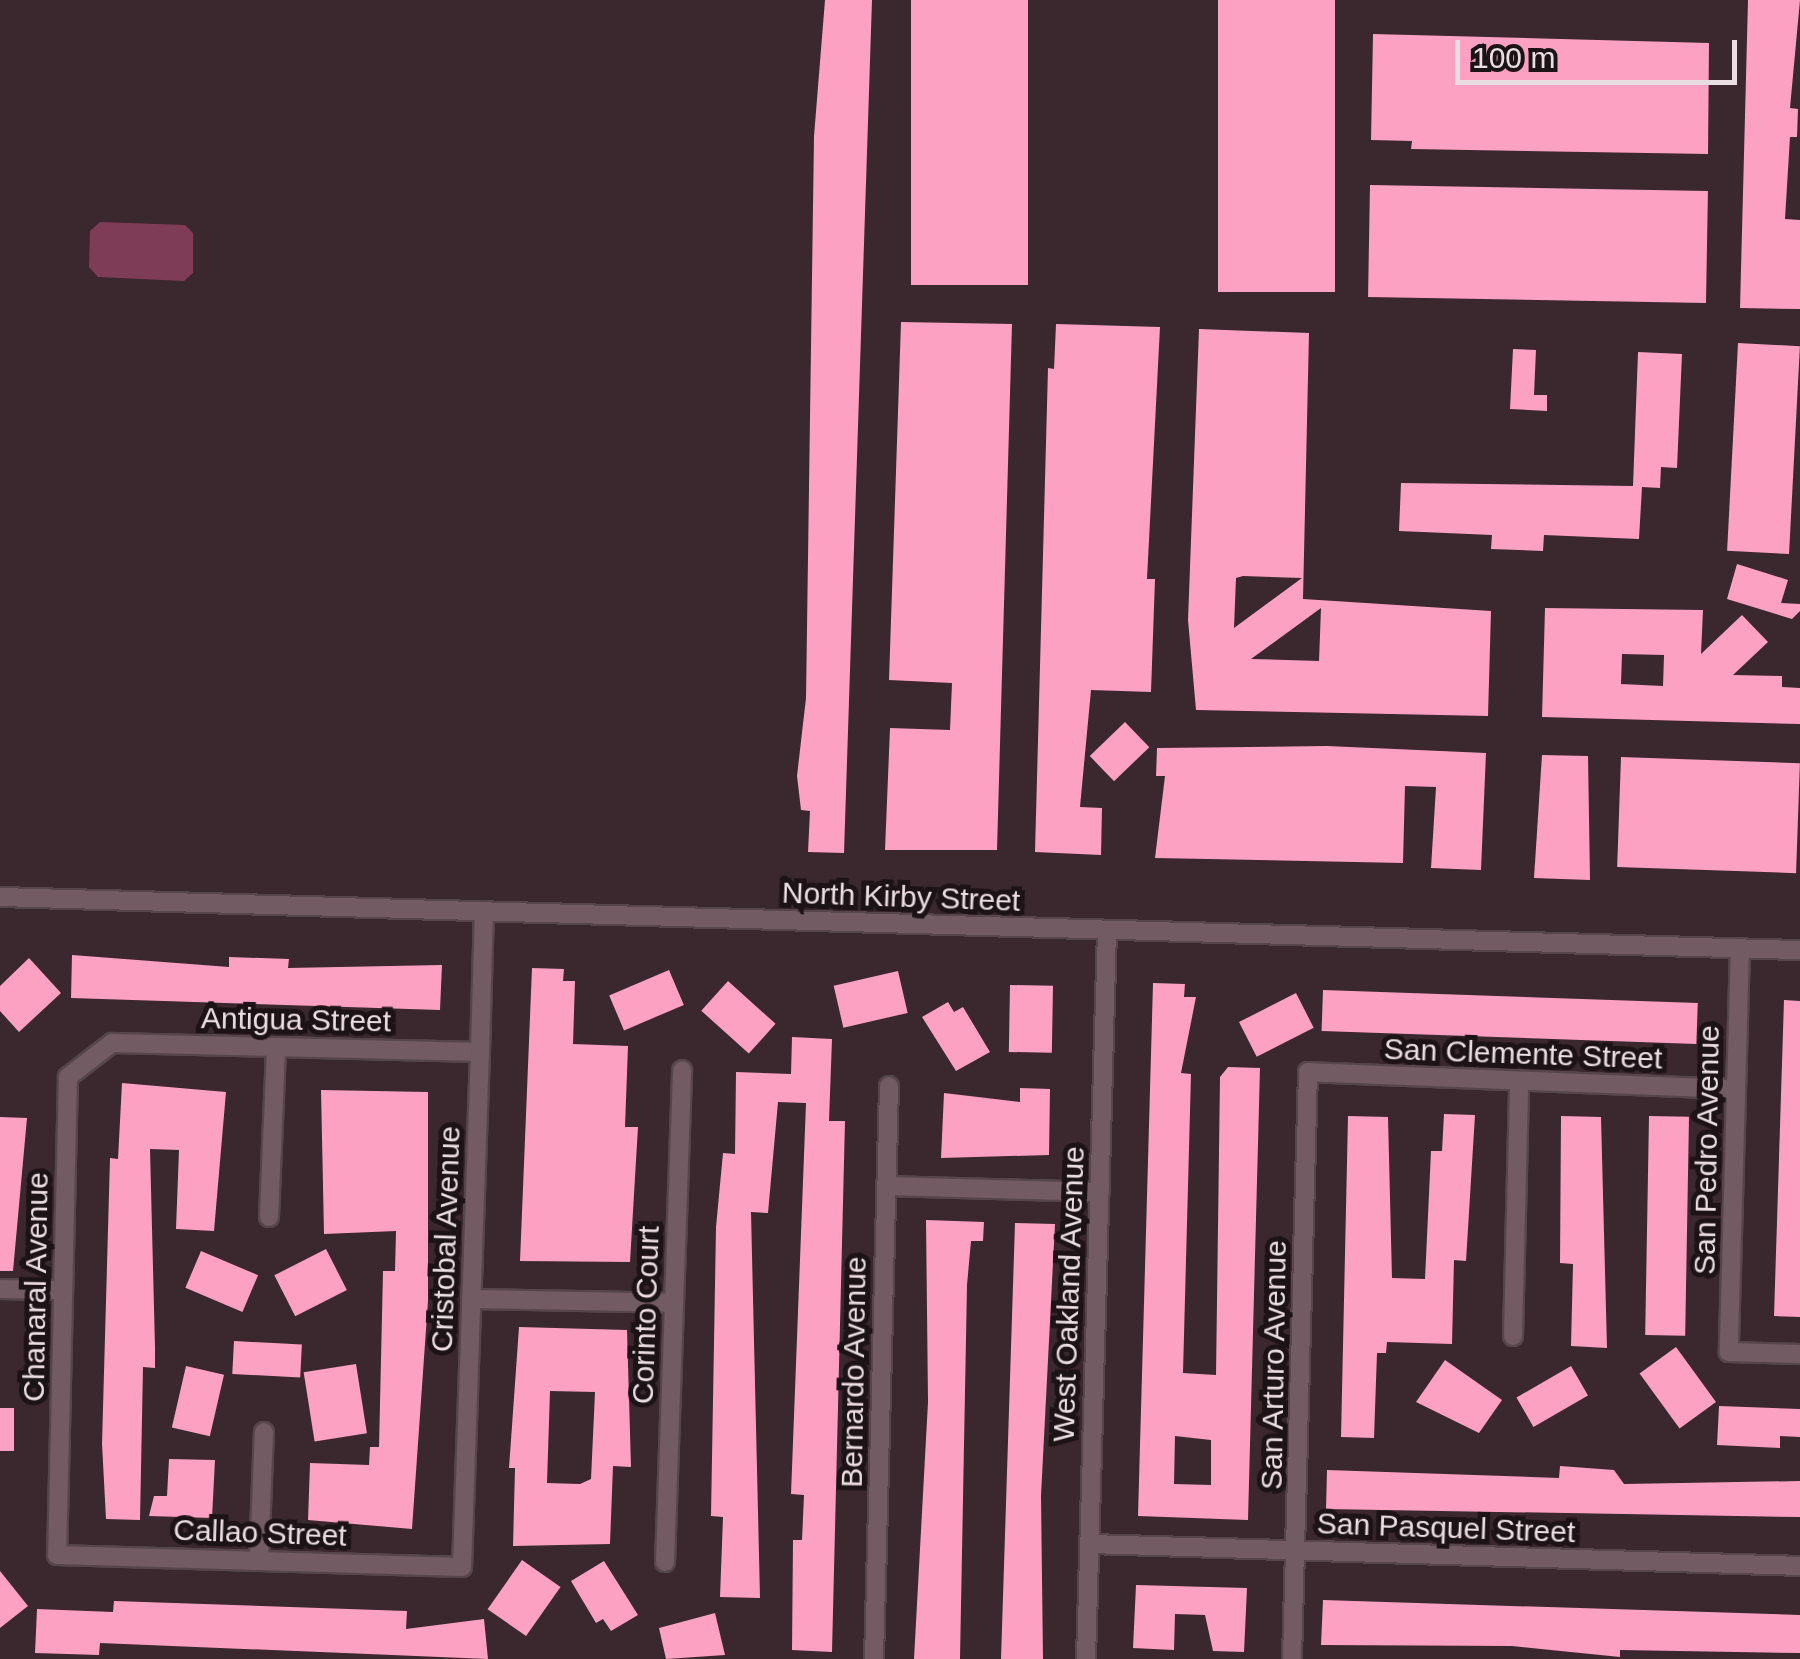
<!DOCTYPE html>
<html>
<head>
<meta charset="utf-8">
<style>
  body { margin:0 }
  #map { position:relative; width:1800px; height:1659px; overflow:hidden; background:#3b272e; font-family:Arial,sans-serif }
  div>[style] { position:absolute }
  .green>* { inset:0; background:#7e3c56 }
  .building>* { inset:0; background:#fca1c2; transform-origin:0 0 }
  .roads { filter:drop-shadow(2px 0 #56464b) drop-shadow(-2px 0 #56464b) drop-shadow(0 2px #56464b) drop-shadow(0 -2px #56464b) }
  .minor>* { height:18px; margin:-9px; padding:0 9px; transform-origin:9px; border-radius:9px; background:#725b63 }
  span { translate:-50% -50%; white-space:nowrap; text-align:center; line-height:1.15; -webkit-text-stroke:10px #1c1316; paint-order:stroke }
  .street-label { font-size:30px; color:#ebdee2 }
  .scale { position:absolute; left:1455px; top:40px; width:282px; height:45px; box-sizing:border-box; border:5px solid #ebdee2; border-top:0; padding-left:12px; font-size:30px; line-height:35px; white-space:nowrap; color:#ebdee2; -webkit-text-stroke:8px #1c1316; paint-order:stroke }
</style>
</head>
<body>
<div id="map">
  <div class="green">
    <div style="clip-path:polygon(100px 222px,185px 225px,193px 233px,193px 273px,184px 281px,98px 277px,89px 267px,90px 231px)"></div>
  </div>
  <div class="building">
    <div style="clip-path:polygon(825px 0,872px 0,844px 853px,808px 852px,810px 811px,801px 810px,797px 776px,806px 698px,814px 136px)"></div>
    <div style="left:911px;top:0;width:117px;height:285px"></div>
    <div style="left:1218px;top:0;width:117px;height:292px"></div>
    <div style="clip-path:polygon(1748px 0,1800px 0,1790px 108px,1798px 109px,1797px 137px,1790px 137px,1785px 219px,1800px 220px,1800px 309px,1740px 308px)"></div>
    <div style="clip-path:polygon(1373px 34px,1709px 43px,1708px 154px,1411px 149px,1412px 141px,1371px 140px)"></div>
    <div style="left:1370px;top:185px;width:338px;height:112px;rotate:1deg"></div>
    <div style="clip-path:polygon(901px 322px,1012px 324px,997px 850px,885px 850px,890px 728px,950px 730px,952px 683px,889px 680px)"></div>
    <div style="clip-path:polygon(1056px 324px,1160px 327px,1147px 579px,1155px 579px,1151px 692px,1091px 690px,1080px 807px,1102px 808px,1101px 855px,1035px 852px,1048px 368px,1054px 369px)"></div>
    <div style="clip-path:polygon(evenodd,1199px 329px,1309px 333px,1303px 599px,1491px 611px,1488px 716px,1196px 710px,1188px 620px,1199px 329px,1243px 576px,1302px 578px,1234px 628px,1236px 578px,1243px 576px,1199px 329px,1321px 608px,1319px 661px,1251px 659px,1321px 608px)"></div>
    <div style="left:1738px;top:343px;width:62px;height:208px;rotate:3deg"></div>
    <div style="clip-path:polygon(1513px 349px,1536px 350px,1534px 395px,1547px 395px,1547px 411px,1510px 409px)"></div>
    <div style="clip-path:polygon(1638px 352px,1682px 354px,1677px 468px,1661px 467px,1660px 488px,1642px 487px,1639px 539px,1544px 535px,1543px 551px,1491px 549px,1492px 535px,1399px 531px,1401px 483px,1633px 486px)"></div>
    <div style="clip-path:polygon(1737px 564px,1788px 580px,1781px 603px,1800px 604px,1800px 611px,1792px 619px,1727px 599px)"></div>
    <div style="clip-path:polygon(evenodd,1545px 608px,1703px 610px,1701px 654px,1742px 615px,1768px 642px,1733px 675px,1782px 676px,1782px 687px,1800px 688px,1800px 724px,1542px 717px,1545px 608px,1622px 654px,1664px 655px,1663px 686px,1621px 684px,1622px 654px)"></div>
    <div style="left:1125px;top:722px;width:35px;height:49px;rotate:46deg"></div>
    <div style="clip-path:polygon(1327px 746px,1486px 753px,1481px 870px,1431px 868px,1436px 787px,1405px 786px,1403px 863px,1155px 858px,1165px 776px,1156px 776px,1157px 748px)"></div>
    <div style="clip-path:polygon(1542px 755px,1588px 756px,1590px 880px,1534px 878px)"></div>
    <div style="left:1621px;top:757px;width:179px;height:110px;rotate:2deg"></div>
    <div style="clip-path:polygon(72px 955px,229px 967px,229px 957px,289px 959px,288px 968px,442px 965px,440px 1010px,71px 998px)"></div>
    <div style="clip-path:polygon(29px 958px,61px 993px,19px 1032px,0 1011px,0 986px)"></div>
    <div style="clip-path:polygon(532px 968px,564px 969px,563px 981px,575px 981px,573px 1044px,628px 1046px,625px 1127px,638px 1127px,630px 1262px,520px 1261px)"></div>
    <div style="left:669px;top:970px;width:38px;height:65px;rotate:67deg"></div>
    <div style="left:898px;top:971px;width:43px;height:66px;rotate:77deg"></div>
    <div style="left:728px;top:981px;width:64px;height:40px;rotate:42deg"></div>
    <div style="clip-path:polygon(evenodd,1153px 983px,1185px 984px,1184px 997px,1196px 997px,1181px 1073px,1191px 1074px,1183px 1373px,1216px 1375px,1220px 1077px,1228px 1067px,1260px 1068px,1248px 1520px,1138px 1516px,1153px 983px,1175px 1436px,1211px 1440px,1211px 1485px,1174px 1484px,1175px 1436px)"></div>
    <div style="left:1010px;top:985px;width:43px;height:67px;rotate:1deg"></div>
    <div style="left:1323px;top:990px;width:375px;height:41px;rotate:2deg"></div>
    <div style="left:1296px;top:993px;width:39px;height:64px;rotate:63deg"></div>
    <div style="clip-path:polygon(1784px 1000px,1800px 1001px,1800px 1317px,1774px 1316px)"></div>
    <div style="clip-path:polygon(948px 1002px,954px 1012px,963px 1007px,990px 1052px,956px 1071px,922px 1017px)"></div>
    <div style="clip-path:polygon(792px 1037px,832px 1039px,829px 1121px,845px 1121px,832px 1652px,792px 1650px,793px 1540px,802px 1540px,804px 1495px,791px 1494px,806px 1103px,778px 1102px,768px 1213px,751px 1212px,760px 1598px,720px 1597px,723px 1517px,711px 1516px,716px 1227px,723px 1153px,735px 1154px,736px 1072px,791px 1074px)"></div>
    <div style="clip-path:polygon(122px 1083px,226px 1092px,214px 1231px,176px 1229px,179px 1150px,150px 1149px,155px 1347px,155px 1368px,143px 1367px,140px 1520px,106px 1519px,102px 1444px,110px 1158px,118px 1159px)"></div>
    <div style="clip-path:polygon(1020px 1088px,1050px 1089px,1049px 1155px,941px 1158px,944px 1093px,1020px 1102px)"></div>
    <div style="clip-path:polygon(321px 1090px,428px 1092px,428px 1301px,412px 1529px,308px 1520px,310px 1463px,369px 1465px,370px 1447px,379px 1447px,383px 1271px,395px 1271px,396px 1231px,324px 1234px)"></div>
    <div style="clip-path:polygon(1444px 1114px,1475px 1115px,1466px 1261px,1454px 1260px,1452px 1344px,1387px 1342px,1386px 1353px,1377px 1353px,1374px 1438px,1341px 1437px,1348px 1116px,1388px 1117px,1392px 1278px,1425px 1279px,1431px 1151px,1442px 1151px)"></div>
    <div style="clip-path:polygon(1561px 1116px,1601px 1117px,1607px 1348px,1571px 1346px,1573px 1264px,1560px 1263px)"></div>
    <div style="left:1649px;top:1116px;width:40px;height:219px;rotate:1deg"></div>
    <div style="clip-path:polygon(0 1117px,27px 1118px,13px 1271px,0 1271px)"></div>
    <div style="clip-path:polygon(926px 1220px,984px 1222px,983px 1241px,971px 1241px,967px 1285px,960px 1659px,914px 1659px,928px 1402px)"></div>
    <div style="clip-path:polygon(1015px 1223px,1055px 1224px,1041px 1496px,1043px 1659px,1001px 1659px)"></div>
    <div style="left:326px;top:1249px;width:46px;height:58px;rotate:63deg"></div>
    <div style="left:201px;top:1251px;width:62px;height:40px;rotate:23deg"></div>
    <div style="clip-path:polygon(evenodd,519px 1327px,627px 1330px,631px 1467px,613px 1466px,610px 1544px,513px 1546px,515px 1468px,509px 1468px,519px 1327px,550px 1391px,595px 1392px,591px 1479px,580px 1484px,547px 1483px,550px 1391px)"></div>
    <div style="left:234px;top:1341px;width:68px;height:33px;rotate:3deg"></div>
    <div style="left:1676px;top:1347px;width:68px;height:45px;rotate:54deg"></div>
    <div style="clip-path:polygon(1445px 1360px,1502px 1400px,1479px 1433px,1416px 1402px)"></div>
    <div style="left:356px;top:1364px;width:70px;height:53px;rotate:81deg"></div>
    <div style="left:186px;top:1366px;width:39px;height:63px;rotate:13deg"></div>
    <div style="left:1571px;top:1366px;width:34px;height:63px;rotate:60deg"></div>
    <div style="clip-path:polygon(1719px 1406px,1800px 1409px,1800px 1437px,1780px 1436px,1780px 1448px,1717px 1445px)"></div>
    <div style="left:0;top:1408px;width:14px;height:43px"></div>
    <div style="clip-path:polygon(169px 1459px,215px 1460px,212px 1518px,149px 1516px,154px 1496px,167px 1496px)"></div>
    <div style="clip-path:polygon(1560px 1466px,1614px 1470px,1624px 1484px,1800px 1481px,1800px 1517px,1326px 1509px,1327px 1470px,1559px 1478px)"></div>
    <div style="left:522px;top:1560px;width:47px;height:60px;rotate:35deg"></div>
    <div style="clip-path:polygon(604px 1561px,638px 1615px,611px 1631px,603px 1619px,596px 1623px,571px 1581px)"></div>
    <div style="clip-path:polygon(0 1571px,28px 1606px,0 1628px)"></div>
    <div style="clip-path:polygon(1136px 1585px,1247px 1588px,1244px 1652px,1213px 1651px,1205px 1615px,1175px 1614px,1174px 1650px,1133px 1648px)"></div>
    <div style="clip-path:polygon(1323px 1600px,1800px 1615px,1800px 1653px,1620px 1650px,1620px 1657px,1512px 1646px,1321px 1645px)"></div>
    <div style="clip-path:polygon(114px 1601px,407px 1611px,406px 1629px,484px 1619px,488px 1659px,100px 1643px,99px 1655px,35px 1653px,37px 1609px,113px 1612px)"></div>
    <div style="clip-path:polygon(715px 1613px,725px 1655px,666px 1659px,659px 1628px)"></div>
  </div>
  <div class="roads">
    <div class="minor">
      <div style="left:0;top:897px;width:1801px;rotate:1.69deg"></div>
      <div style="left:1740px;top:948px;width:404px;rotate:91.6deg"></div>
      <div style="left:1729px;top:1352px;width:71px;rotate:1.6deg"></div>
      <div style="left:480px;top:1052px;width:368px;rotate:-178.6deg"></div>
      <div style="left:112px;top:1043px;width:56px;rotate:142.3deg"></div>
      <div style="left:68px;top:1077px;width:478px;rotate:91.3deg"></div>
      <div style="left:57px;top:1555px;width:405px;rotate:1.7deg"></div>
      <div style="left:462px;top:1567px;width:515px;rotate:-88deg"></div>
      <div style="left:480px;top:1052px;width:140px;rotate:-88.4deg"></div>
      <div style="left:886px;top:1186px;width:214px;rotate:1.6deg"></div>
      <div style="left:269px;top:1217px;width:169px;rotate:-87.6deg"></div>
      <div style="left:0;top:1289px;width:63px;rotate:0.9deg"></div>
      <div style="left:471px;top:1299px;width:203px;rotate:1.1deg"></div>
      <div style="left:1513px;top:1336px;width:253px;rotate:-88.6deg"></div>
      <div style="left:1090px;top:1544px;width:710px;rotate:1.77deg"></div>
      <div style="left:259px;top:1560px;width:128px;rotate:-87.8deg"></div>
      <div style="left:665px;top:1562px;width:492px;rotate:-88deg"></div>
      <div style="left:874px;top:1659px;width:573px;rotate:-88.5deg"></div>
      <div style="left:1086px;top:1659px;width:729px;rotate:-88.35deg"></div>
      <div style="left:1292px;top:1659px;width:587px;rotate:-88.44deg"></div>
      <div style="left:1308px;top:1072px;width:428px;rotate:2.3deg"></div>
    </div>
  </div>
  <div class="street-label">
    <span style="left:901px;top:897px;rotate:2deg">North Kirby Street</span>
    <span style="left:296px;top:1020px;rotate:1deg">Antigua Street</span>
    <span style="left:1523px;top:1054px;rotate:2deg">San Clemente Street</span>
    <span style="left:1707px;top:1150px;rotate:-89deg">San Pedro Avenue</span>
    <span style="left:446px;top:1239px;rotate:-88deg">Cristobal Avenue</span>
    <span style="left:36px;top:1287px;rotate:-89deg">Chanaral Avenue</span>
    <span style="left:1069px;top:1294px;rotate:-88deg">West Oakland Avenue</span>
    <span style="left:646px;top:1315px;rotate:-88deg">Corinto Court</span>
    <span style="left:1274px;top:1365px;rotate:-89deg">San Arturo Avenue</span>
    <span style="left:854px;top:1372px;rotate:-89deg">Bernardo Avenue</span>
    <span style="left:1446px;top:1528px;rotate:2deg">San Pasquel Street</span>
    <span style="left:260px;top:1533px;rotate:2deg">Callao Street</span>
  </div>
  <div class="scale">100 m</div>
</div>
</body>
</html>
